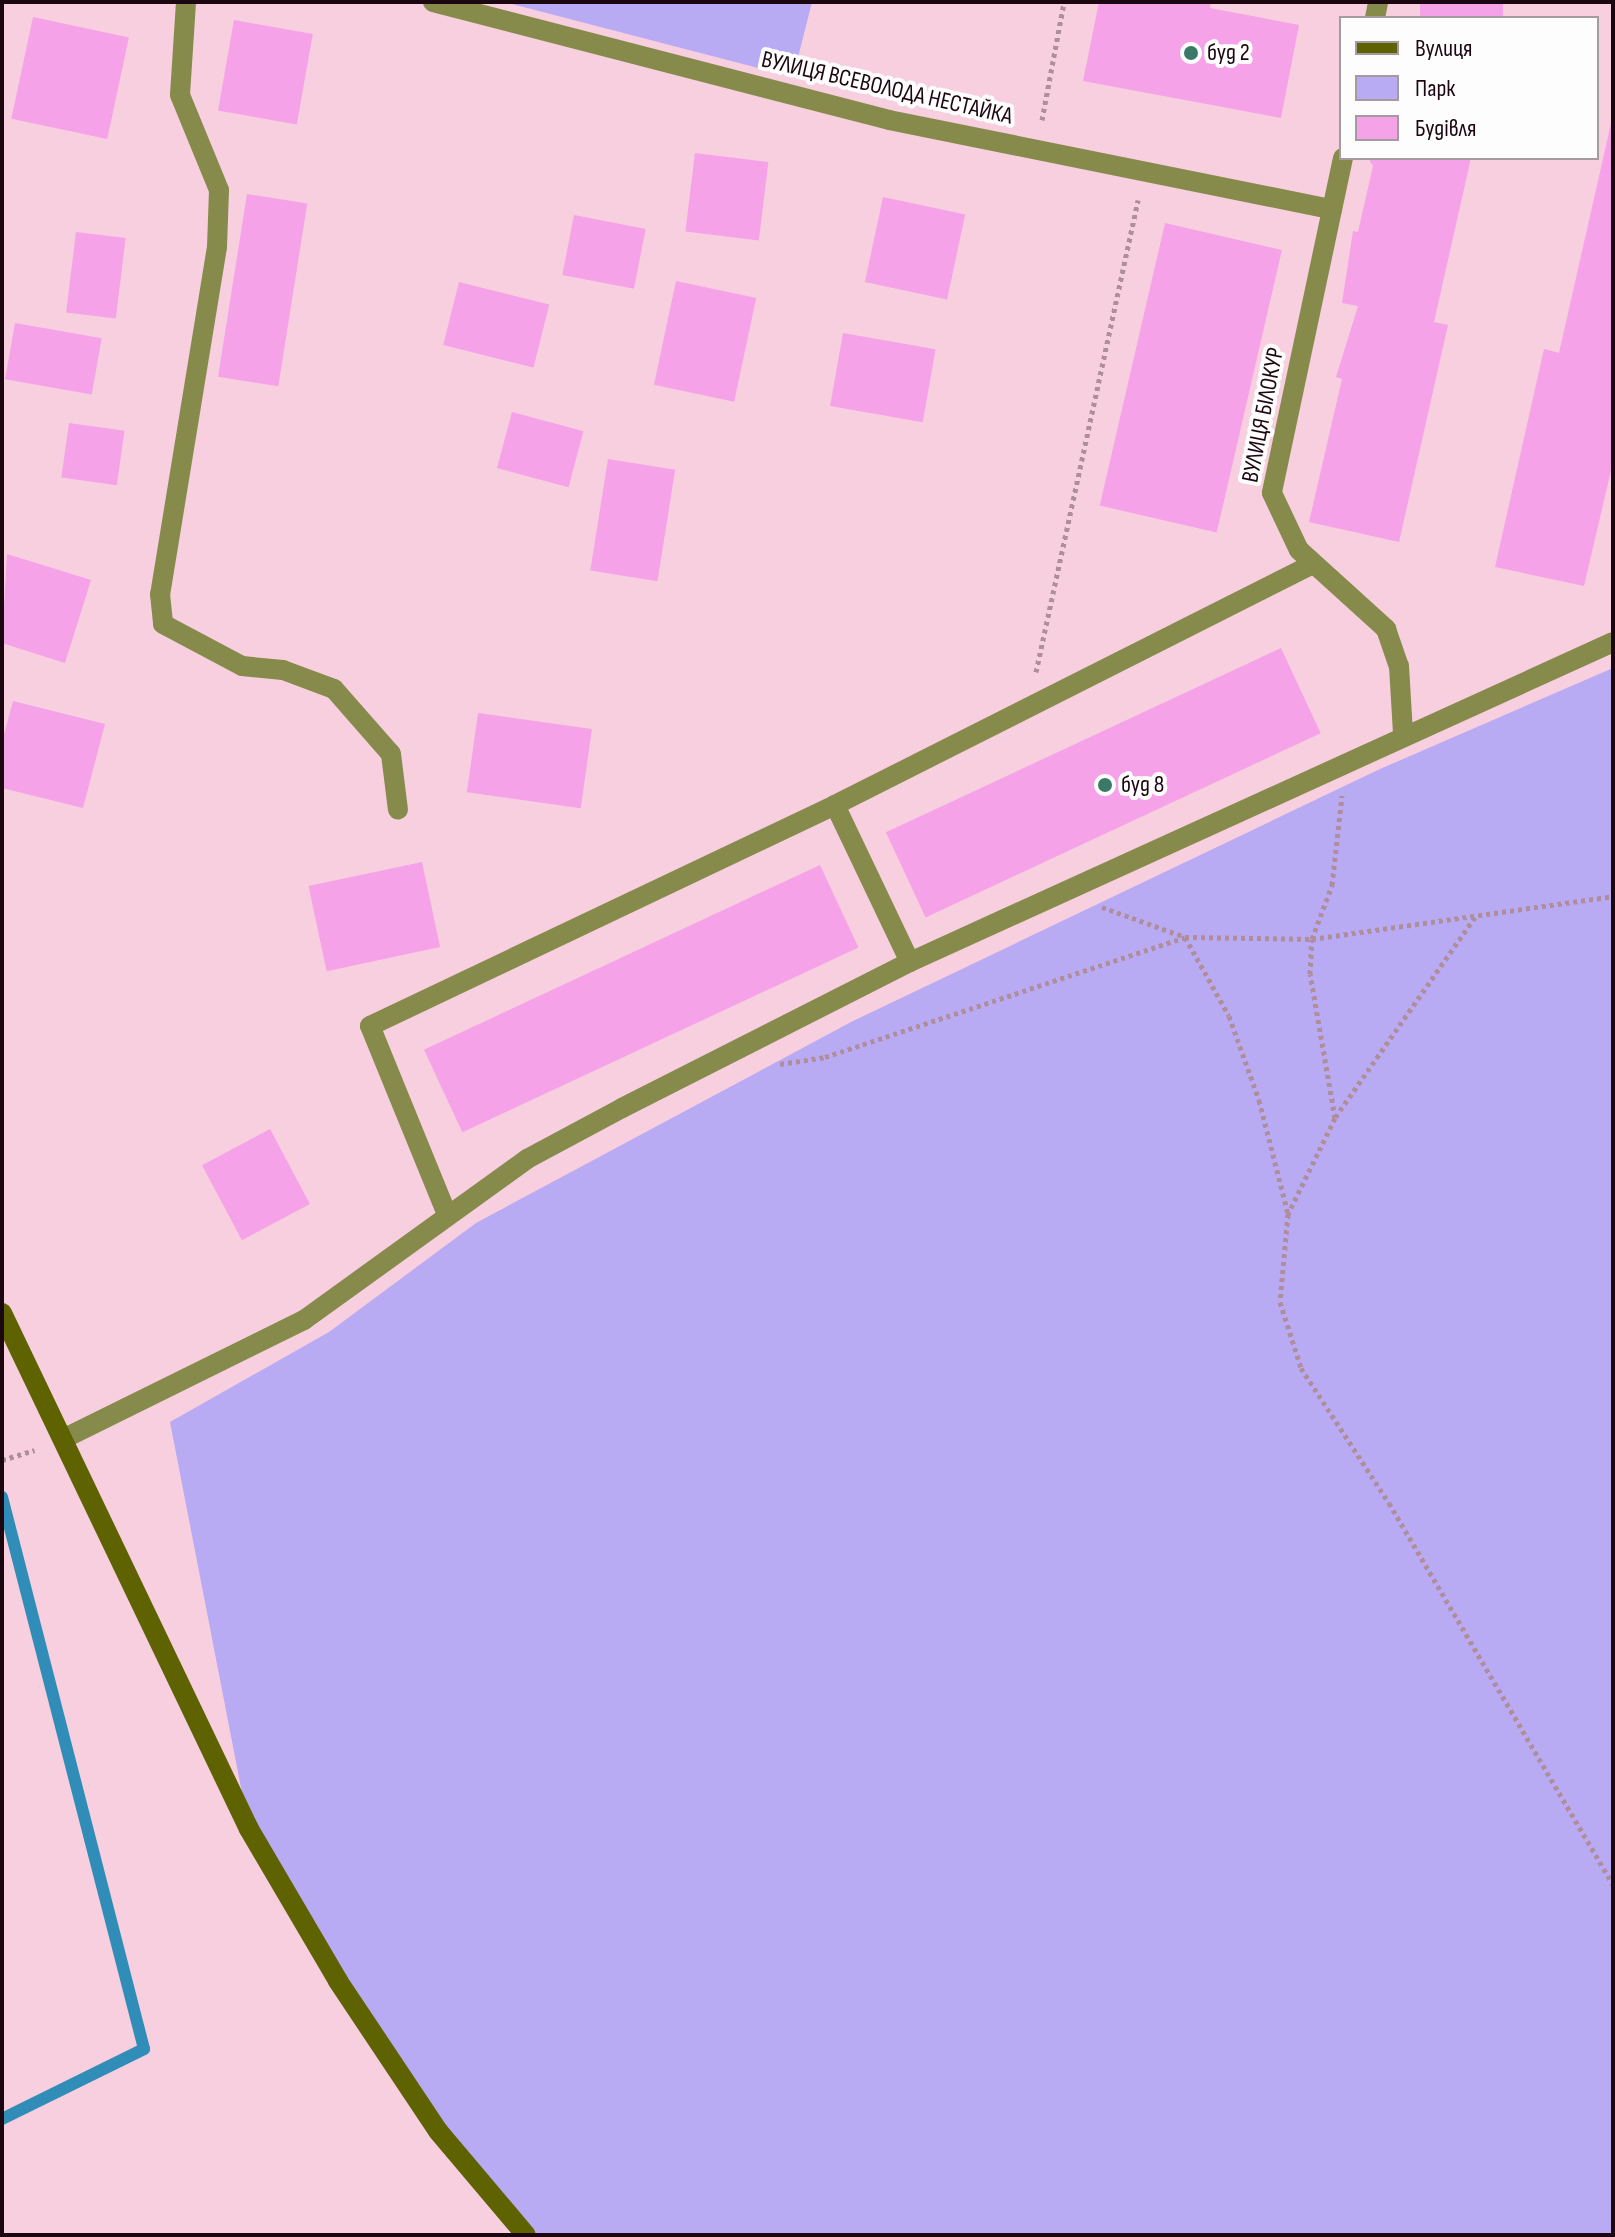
<!DOCTYPE html>
<html>
<head>
<meta charset="utf-8">
<style>
  body { margin:0 }
  #map { position:relative; width:1615px; height:2237px; overflow:hidden; background:#f7cfdf; font-family:"Sofia Sans Condensed",sans-serif }
  div>[style] { position:absolute }
  .green>* { inset:0; background:#b8abf3 }
  .stream>* { height:12px; margin:-6px; padding:0 6px; transform-origin:6px; border-radius:6px; background:#2f8db7 }
  .building>* { inset:0; background:#f5a2e9; transform-origin:0 0 }
  .path>* { height:5px; margin-top:-2.5px; transform-origin:0; background:repeating-linear-gradient(90deg,#af8d9b 0 4px,transparent 0 8px) }
  .lane>* { height:20px; margin:-10px; padding:0 10px; transform-origin:10px; border-radius:10px; background:#868b4b }
  .street>* { height:20px; margin:-10px; padding:0 10px; transform-origin:10px; border-radius:10px; background:#868b4b }
  .secondary>* { height:20px; margin:-10px; padding:0 10px; transform-origin:10px; border-radius:10px; background:#5e6201 }
  .dots>* { width:22px; height:22px; translate:-50% -50%; box-sizing:border-box; border:4px solid #fdfdfd; border-radius:50% }
  span { translate:-50% -50%; white-space:nowrap; text-align:center; line-height:1.15; -webkit-text-stroke:8px #fdfdfd; paint-order:stroke }
  .poi-label { font-size:24px; color:#1c0711 }
  .left { translate:0 -50%; text-align:left }
  .street-label { font-size:24px; color:#1c0711 }
  .frame { position:absolute; inset:0; border:4px solid #1c0711; pointer-events:none }
  .legend { position:absolute; left:1339px; top:16px; width:260px; height:144px; box-sizing:border-box; background:#fdfdfd; border:2px solid #a39b9f; margin:0; padding:10px 14px; list-style:none; font-size:24px; color:#1c0711 }
  .legend li { display:flex; align-items:center; gap:16px; height:40px }
  .legend b { width:40px; border:2px solid #a39b9f }
</style>
</head>
<body>
<div id="map">
  <div class="green">
    <div style="clip-path:polygon(504px 2px,812px 2px,793px 77px)"></div>
    <div style="clip-path:polygon(1613px 668px,1613px 2235px,526px 2235px,438px 2131px,249px 1829px,170px 1422px,329px 1332px,476px 1223px,851px 1022px,1380px 769px)"></div>
  </div>
  <div class="stream">
    <div style="left:2px;top:1497px;width:570px;rotate:75.57deg"></div>
    <div style="left:144px;top:2049px;width:158px;rotate:153.8deg"></div>
  </div>
  <div class="building">
    <div style="clip-path:polygon(1099px 2px,1211px 2px,1210px 8px,1299px 25px,1281px 118px,1083px 81px)"></div>
    <div style="left:1420px;top:2px;width:83px;height:16px"></div>
    <div style="left:33px;top:17px;width:98px;height:104px;rotate:12deg"></div>
    <div style="left:234px;top:20px;width:80px;height:92px;rotate:10deg"></div>
    <div style="clip-path:polygon(1612px 119px,1613px 462px,1584px 586px,1495px 567px,1544px 349px,1559px 353px)"></div>
    <div style="left:695px;top:153px;width:74px;height:79px;rotate:7deg"></div>
    <div style="clip-path:polygon(1368px 158px,1471px 158px,1434px 322px,1448px 325px,1399px 542px,1309px 522px,1342px 379px,1336px 377px,1358px 306px,1342px 303px,1353px 231px,1358px 232px,1373px 166px)"></div>
    <div style="left:247px;top:194px;width:61px;height:185px;rotate:9deg"></div>
    <div style="left:883px;top:197px;width:84px;height:87px;rotate:12deg"></div>
    <div style="left:574px;top:215px;width:73px;height:61px;rotate:11deg"></div>
    <div style="left:1165px;top:223px;width:120px;height:290px;rotate:13deg"></div>
    <div style="left:76px;top:232px;width:50px;height:81px;rotate:7deg"></div>
    <div style="left:676px;top:281px;width:82px;height:106px;rotate:12deg"></div>
    <div style="left:459px;top:282px;width:93px;height:65px;rotate:14deg"></div>
    <div style="left:15px;top:323px;width:88px;height:57px;rotate:10deg"></div>
    <div style="left:843px;top:333px;width:94px;height:74px;rotate:10deg"></div>
    <div style="left:512px;top:412px;width:74px;height:58px;rotate:15deg"></div>
    <div style="left:69px;top:423px;width:56px;height:55px;rotate:8deg"></div>
    <div style="left:608px;top:459px;width:68px;height:113px;rotate:9deg"></div>
    <div style="clip-path:polygon(7px 554px,91px 580px,65px 663px,2px 643px)"></div>
    <div style="left:1281px;top:648px;width:94px;height:436px;rotate:65deg"></div>
    <div style="clip-path:polygon(13px 701px,105px 724px,83px 808px,2px 788px,2px 742px)"></div>
    <div style="left:478px;top:713px;width:115px;height:80px;rotate:8deg"></div>
    <div style="left:422px;top:862px;width:87px;height:116px;rotate:78deg"></div>
    <div style="left:820px;top:865px;width:91px;height:437px;rotate:65deg"></div>
    <div style="left:270px;top:1129px;width:85px;height:77px;rotate:62deg"></div>
  </div>
  <div class="path">
    <div style="left:1042px;top:120px;width:120px;rotate:-79.4deg"></div>
    <div style="left:1036px;top:672px;width:483px;rotate:-77.8deg"></div>
    <div style="left:1102px;top:907px;width:88px;rotate:19.9deg"></div>
    <div style="left:1185px;top:937px;width:127px;rotate:0.9deg"></div>
    <div style="left:1312px;top:939px;width:304px;rotate:-8.1deg"></div>
    <div style="left:1475px;top:917px;width:245px;rotate:124.9deg"></div>
    <div style="left:1335px;top:1118px;width:107px;rotate:116.1deg"></div>
    <div style="left:1288px;top:1214px;width:88px;rotate:95.2deg"></div>
    <div style="left:1280px;top:1302px;width:69px;rotate:72.3deg"></div>
    <div style="left:1301px;top:1368px;width:161px;rotate:56.9deg"></div>
    <div style="left:1389px;top:1503px;width:443px;rotate:59.6deg"></div>
    <div style="left:780px;top:1064px;width:46px;rotate:-8.8deg"></div>
    <div style="left:825px;top:1057px;width:379px;rotate:-18.4deg"></div>
    <div style="left:1185px;top:937px;width:90px;rotate:60.9deg"></div>
    <div style="left:1229px;top:1016px;width:89px;rotate:70.3deg"></div>
    <div style="left:1259px;top:1100px;width:118px;rotate:75.7deg"></div>
    <div style="left:1335px;top:1118px;width:146px;rotate:-99.8deg"></div>
    <div style="left:1310px;top:974px;width:35px;rotate:-87deg"></div>
    <div style="left:1312px;top:939px;width:58px;rotate:-69.7deg"></div>
    <div style="left:1332px;top:885px;width:90px;rotate:-83.6deg"></div>
    <div style="left:2px;top:1460px;width:34px;rotate:-17deg"></div>
  </div>
  <div class="lane">
    <div style="left:186px;top:2px;width:93px;rotate:93.7deg"></div>
    <div style="left:180px;top:95px;width:103px;rotate:67.7deg"></div>
    <div style="left:219px;top:190px;width:57px;rotate:92deg"></div>
    <div style="left:217px;top:247px;width:352px;rotate:99.3deg"></div>
    <div style="left:160px;top:594px;width:30px;rotate:84deg"></div>
    <div style="left:163px;top:624px;width:89px;rotate:28deg"></div>
    <div style="left:242px;top:666px;width:41px;rotate:5.6deg"></div>
    <div style="left:283px;top:670px;width:54px;rotate:20.4deg"></div>
    <div style="left:334px;top:689px;width:86px;rotate:48.8deg"></div>
    <div style="left:391px;top:754px;width:56px;rotate:82.9deg"></div>
    <div style="left:835px;top:805px;width:174px;rotate:64.5deg"></div>
    <div style="left:446px;top:1212px;width:201px;rotate:-112.2deg"></div>
    <div style="left:370px;top:1026px;width:515px;rotate:-25.42deg"></div>
    <div style="left:835px;top:805px;width:535px;rotate:-26.76deg"></div>
  </div>
  <div class="street">
    <div style="left:433px;top:2px;width:471px;rotate:14.5deg"></div>
    <div style="left:889px;top:120px;width:452px;rotate:11.4deg"></div>
    <div style="left:1375px;top:18px;width:16px;rotate:-79deg"></div>
    <div style="left:1343px;top:158px;width:342px;rotate:102deg"></div>
    <div style="left:1272px;top:493px;width:63px;rotate:64.7deg"></div>
    <div style="left:1299px;top:550px;width:118px;rotate:42.2deg"></div>
    <div style="left:1386px;top:629px;width:39px;rotate:71deg"></div>
    <div style="left:1399px;top:666px;width:67px;rotate:86.6deg"></div>
    <div style="left:65px;top:1438px;width:267px;rotate:-26.3deg"></div>
    <div style="left:304px;top:1320px;width:275px;rotate:-35.8deg"></div>
    <div style="left:527px;top:1159px;width:108px;rotate:-28.2deg"></div>
    <div style="left:622px;top:1108px;width:323px;rotate:-26.9deg"></div>
    <div style="left:910px;top:962px;width:772px;rotate:-24.47deg"></div>
  </div>
  <div class="secondary">
    <div style="left:2px;top:1313px;width:572px;rotate:64.42deg"></div>
    <div style="left:249px;top:1829px;width:176px;rotate:59.6deg"></div>
    <div style="left:338px;top:1981px;width:180px;rotate:56.3deg"></div>
    <div style="left:438px;top:2131px;width:136px;rotate:49.8deg"></div>
  </div>
  <div class="dots">
    <div style="left:1191px;top:53px;background:#3a7967"></div>
    <div style="left:1105px;top:785px;background:#3a7967"></div>
  </div>
  <div class="poi-label">
    <span class="left" style="left:1207px;top:53px">буд 2</span>
    <span class="left" style="left:1121px;top:785px">буд 8</span>
  </div>
  <div class="street-label">
    <span style="left:887px;top:88px;rotate:13deg">ВУЛИЦЯ ВСЕВОЛОДА НЕСТАЙКА</span>
    <span style="left:1263px;top:415px;rotate:-79deg">ВУЛИЦЯ БІЛОКУР</span>
  </div>
  <div class="frame"></div>
  <ul class="legend">
  <li><b style="height:10px;background:#5e6201"></b>Вулиця</li>
  <li><b style="height:22px;background:#b8abf3"></b>Парк</li>
  <li><b style="height:22px;background:#f5a2e9"></b>Будівля</li>
  </ul>
</div>
</body>
</html>
